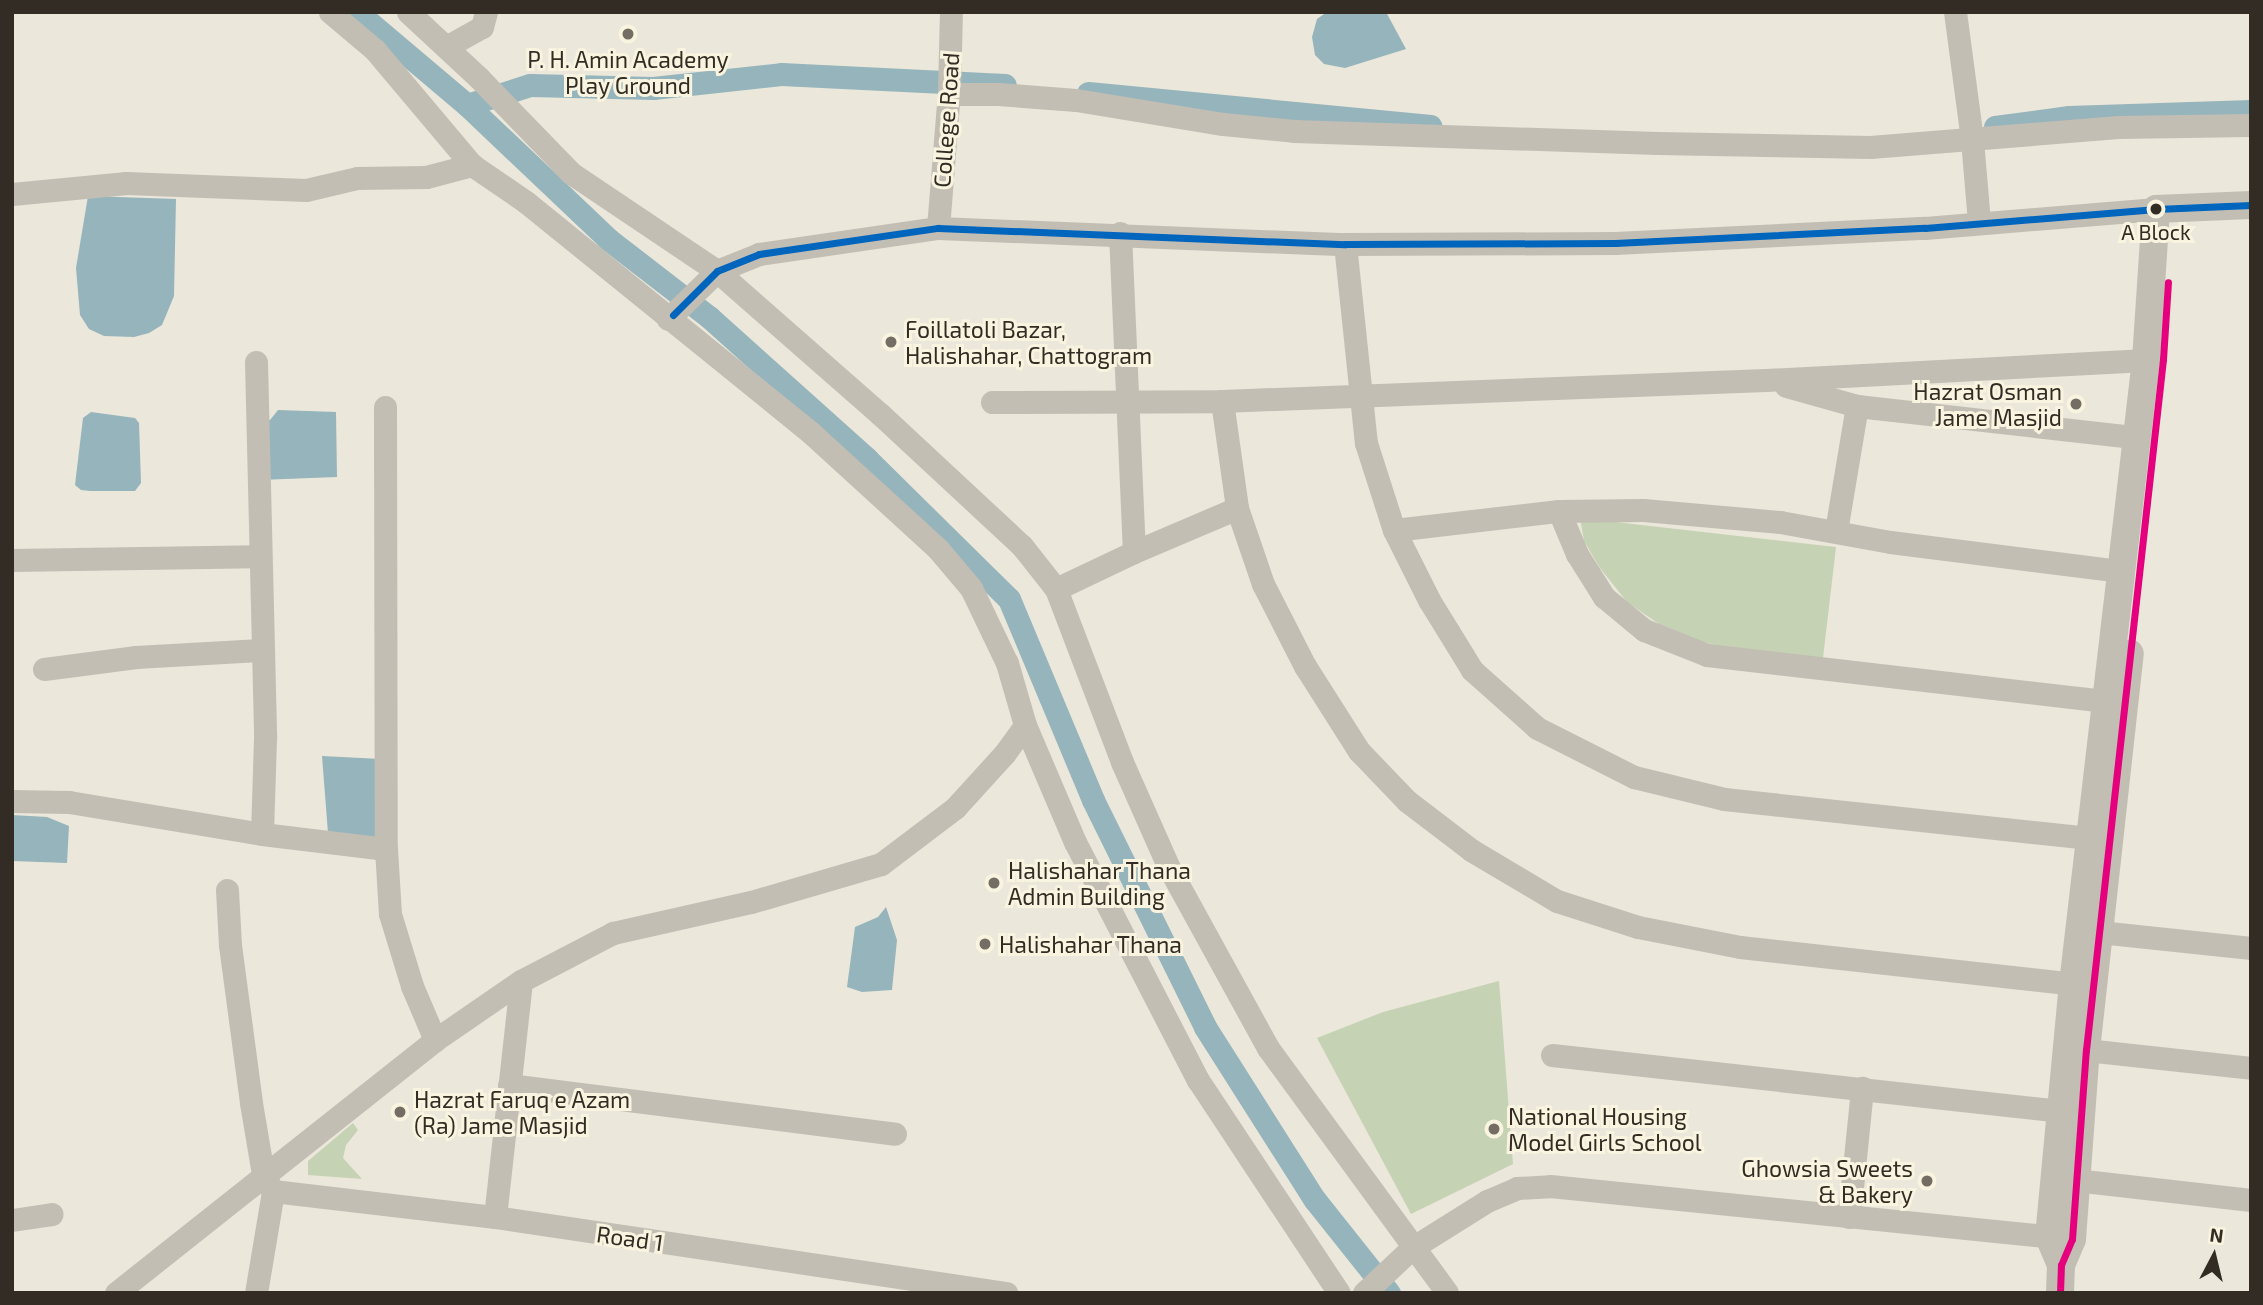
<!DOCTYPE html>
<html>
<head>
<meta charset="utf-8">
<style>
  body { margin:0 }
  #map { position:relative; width:2263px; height:1305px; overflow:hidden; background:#ebe7da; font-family:"Exo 2",sans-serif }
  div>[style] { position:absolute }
  .green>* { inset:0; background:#c6d2b4 }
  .water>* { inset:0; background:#96b4bc }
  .canal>* { height:23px; margin:-11.5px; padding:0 11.5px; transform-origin:11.5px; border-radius:11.5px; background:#96b4bc }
  .minor>* { height:23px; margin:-11.5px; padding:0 11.5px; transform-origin:11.5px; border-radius:11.5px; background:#c3beb4 }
  .tertiary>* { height:28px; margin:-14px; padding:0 14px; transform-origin:14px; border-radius:14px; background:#c3beb4 }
  .bus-1>* { height:7px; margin:-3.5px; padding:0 3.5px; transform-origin:3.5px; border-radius:3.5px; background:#0065bd }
  .bus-2>* { height:7px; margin:-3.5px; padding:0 3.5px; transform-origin:3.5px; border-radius:3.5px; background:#e5007d }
  .dots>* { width:19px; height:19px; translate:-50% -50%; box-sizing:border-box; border:4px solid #f9f4e0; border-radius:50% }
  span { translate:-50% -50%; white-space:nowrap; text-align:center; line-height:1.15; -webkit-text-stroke:6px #f9f4e0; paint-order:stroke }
  .bus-label { font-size:21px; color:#332c24 }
  .poi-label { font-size:23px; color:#332c24 }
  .left { translate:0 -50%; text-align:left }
  .right { translate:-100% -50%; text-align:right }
  .street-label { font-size:23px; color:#332c24 }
  .frame { position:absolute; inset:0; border:14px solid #332c24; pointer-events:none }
  .north { position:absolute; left:2179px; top:1221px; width:70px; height:70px; -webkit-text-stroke:5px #f9f4e0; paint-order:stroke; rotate:7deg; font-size:19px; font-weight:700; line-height:28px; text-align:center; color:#332c24 }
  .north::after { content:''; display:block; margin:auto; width:24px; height:32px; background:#332c24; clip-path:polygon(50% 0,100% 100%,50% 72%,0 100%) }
</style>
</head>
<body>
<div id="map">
  <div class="green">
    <div style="clip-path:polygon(1580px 518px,1836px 547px,1823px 658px,1721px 647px,1669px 631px,1627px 602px,1600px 568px,1584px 541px)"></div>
    <div style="clip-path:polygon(1499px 981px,1513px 1164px,1411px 1214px,1317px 1038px,1383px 1012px)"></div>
    <div style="clip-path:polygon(353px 1123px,358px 1130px,346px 1145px,343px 1158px,362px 1179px,308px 1175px,308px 1161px)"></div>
  </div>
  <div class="water">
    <div style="clip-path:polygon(1327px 12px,1386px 12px,1406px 49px,1345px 68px,1324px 64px,1315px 55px,1312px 37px,1317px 19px)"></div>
    <div style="clip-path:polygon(88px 196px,176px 199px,174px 296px,162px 325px,149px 333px,134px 337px,104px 336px,89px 329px,80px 315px,76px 268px)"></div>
    <div style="clip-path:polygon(278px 410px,336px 412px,337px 477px,259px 480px,260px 420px,270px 420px)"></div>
    <div style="clip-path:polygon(91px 412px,135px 418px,139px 423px,141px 483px,135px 491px,90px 491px,81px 490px,75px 485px,83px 418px)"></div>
    <div style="clip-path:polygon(322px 756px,381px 759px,376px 840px,328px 833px)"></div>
    <div style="clip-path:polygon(12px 815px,47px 817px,69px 826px,67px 863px,12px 861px)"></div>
    <div style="clip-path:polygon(886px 907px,897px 940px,892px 990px,862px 992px,847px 987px,855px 927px,878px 917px)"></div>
  </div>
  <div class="canal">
    <div style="left:357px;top:12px;width:144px;rotate:40.2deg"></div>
    <div style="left:467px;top:105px;width:195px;rotate:43.5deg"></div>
    <div style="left:608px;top:239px;width:128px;rotate:37.7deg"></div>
    <div style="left:709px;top:317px;width:212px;rotate:41.9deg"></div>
    <div style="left:867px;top:459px;width:199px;rotate:44.6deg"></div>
    <div style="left:1009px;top:599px;width:218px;rotate:67.3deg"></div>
    <div style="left:1093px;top:800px;width:253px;rotate:63.7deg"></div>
    <div style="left:1205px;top:1027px;width:205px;rotate:57.6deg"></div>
    <div style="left:1315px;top:1200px;width:119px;rotate:51.5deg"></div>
    <div style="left:1088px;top:93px;width:344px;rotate:5.5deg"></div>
    <div style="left:467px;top:105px;width:66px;rotate:-17.6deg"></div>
    <div style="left:530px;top:85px;width:123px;rotate:1.4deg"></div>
    <div style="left:653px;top:88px;width:129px;rotate:-6.2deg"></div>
    <div style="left:781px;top:74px;width:224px;rotate:2.8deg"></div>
    <div style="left:1995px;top:127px;width:75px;rotate:-7.7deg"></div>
    <div style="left:2069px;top:117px;width:182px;rotate:-1.9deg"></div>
  </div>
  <div class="minor">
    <div style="left:330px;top:12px;width:59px;rotate:40.2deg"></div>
    <div style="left:375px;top:50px;width:150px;rotate:49.9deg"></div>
    <div style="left:472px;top:165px;width:65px;rotate:34.4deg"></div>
    <div style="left:526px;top:202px;width:365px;rotate:39deg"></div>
    <div style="left:810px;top:432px;width:173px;rotate:42.4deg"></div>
    <div style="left:938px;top:549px;width:51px;rotate:49.8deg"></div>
    <div style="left:971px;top:588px;width:83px;rotate:64.4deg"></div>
    <div style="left:1007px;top:663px;width:65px;rotate:73.8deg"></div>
    <div style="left:1025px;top:725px;width:127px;rotate:66.9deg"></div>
    <div style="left:1075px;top:842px;width:268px;rotate:62.7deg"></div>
    <div style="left:1198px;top:1080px;width:255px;rotate:56.5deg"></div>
    <div style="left:408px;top:12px;width:97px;rotate:42.9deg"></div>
    <div style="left:479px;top:78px;width:132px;rotate:45.9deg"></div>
    <div style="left:571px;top:173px;width:176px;rotate:33.9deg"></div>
    <div style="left:717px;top:271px;width:217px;rotate:41.3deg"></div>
    <div style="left:880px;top:414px;width:194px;rotate:42.9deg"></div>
    <div style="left:1022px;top:546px;width:55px;rotate:51.7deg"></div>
    <div style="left:1056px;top:589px;width:185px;rotate:69.1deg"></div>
    <div style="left:1122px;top:762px;width:114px;rotate:66.1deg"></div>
    <div style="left:1168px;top:866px;width:208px;rotate:61.2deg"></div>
    <div style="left:1268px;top:1048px;width:303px;rotate:53.8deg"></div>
    <div style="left:1955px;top:12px;width:129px;rotate:82.4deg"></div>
    <div style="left:1972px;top:140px;width:82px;rotate:85.1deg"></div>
    <div style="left:446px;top:47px;width:41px;rotate:-29.1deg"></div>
    <div style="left:482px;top:27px;width:16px;rotate:-75deg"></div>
    <div style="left:949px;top:94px;width:49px"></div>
    <div style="left:998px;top:94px;width:78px;rotate:4.4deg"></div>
    <div style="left:1076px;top:100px;width:149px;rotate:9.3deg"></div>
    <div style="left:1223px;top:124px;width:71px;rotate:5.6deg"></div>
    <div style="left:1294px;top:131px;width:363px;rotate:1.9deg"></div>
    <div style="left:1657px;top:143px;width:213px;rotate:1.1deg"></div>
    <div style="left:1870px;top:147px;width:249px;rotate:-4.6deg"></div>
    <div style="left:2118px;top:127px;width:133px;rotate:-0.9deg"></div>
    <div style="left:12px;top:194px;width:115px;rotate:-5.5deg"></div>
    <div style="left:126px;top:183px;width:180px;rotate:2.2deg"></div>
    <div style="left:306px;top:190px;width:52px;rotate:-13.2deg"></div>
    <div style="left:357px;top:178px;width:69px;rotate:-0.8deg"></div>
    <div style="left:426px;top:177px;width:48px;rotate:-14.6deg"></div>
    <div style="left:938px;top:228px;width:136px;rotate:-85.4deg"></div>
    <div style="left:949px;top:92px;width:80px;rotate:-88.6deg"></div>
    <div style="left:1120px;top:233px;width:319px;rotate:87.5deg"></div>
    <div style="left:1345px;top:244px;width:200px;rotate:84deg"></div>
    <div style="left:1366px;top:443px;width:91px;rotate:72.2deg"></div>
    <div style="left:1394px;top:530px;width:78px;rotate:63.4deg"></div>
    <div style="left:1429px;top:600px;width:82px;rotate:58.4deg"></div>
    <div style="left:1472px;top:670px;width:87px;rotate:41.7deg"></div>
    <div style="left:1537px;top:728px;width:109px;rotate:26.8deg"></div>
    <div style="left:1634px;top:777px;width:93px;rotate:13.7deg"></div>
    <div style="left:1724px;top:799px;width:384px;rotate:6.1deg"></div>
    <div style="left:668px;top:319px;width:69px;rotate:-44.4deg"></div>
    <div style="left:717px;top:271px;width:45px;rotate:-22deg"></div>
    <div style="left:759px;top:254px;width:181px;rotate:-8.3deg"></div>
    <div style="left:938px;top:228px;width:407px;rotate:2.3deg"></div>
    <div style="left:1345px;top:244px;width:270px;rotate:-0.2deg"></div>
    <div style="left:1615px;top:243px;width:310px;rotate:-2.8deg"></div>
    <div style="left:1925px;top:228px;width:232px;rotate:-4.7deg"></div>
    <div style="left:256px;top:362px;width:376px;rotate:88.6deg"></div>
    <div style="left:265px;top:738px;width:96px;rotate:91.8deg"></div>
    <div style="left:1786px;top:386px;width:74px;rotate:15.7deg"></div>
    <div style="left:1857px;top:406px;width:280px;rotate:6.4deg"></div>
    <div style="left:1222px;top:401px;width:108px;rotate:82deg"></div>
    <div style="left:1237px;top:508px;width:80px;rotate:71.1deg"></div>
    <div style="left:1263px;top:584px;width:92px;rotate:62.9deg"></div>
    <div style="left:1305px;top:666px;width:101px;rotate:57.6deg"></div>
    <div style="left:1359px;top:751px;width:69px;rotate:46.2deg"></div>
    <div style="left:1407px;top:801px;width:81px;rotate:37.4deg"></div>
    <div style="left:1471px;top:850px;width:100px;rotate:30.7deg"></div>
    <div style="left:1557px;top:901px;width:85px;rotate:17.8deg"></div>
    <div style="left:1638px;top:927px;width:104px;rotate:11.1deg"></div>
    <div style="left:1740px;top:947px;width:335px;rotate:6.3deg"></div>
    <div style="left:992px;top:402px;width:230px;rotate:-0.2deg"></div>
    <div style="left:1222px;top:401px;width:544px;rotate:-2.21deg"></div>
    <div style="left:1766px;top:380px;width:381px;rotate:-3deg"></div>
    <div style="left:385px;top:407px;width:442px;rotate:89.9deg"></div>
    <div style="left:386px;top:849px;width:65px;rotate:86.5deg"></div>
    <div style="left:390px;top:914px;width:75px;rotate:73deg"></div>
    <div style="left:412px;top:986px;width:59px;rotate:66.9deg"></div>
    <div style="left:1559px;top:511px;width:47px;rotate:67.3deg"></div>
    <div style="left:1577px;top:554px;width:51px;rotate:57.9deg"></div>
    <div style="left:1604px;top:597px;width:52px;rotate:39.5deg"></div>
    <div style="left:1644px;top:630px;width:68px;rotate:21.6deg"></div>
    <div style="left:1707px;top:655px;width:418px;rotate:6.6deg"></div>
    <div style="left:1394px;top:530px;width:166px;rotate:-6.6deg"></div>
    <div style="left:1559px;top:511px;width:84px;rotate:-0.7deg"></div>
    <div style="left:1643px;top:510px;width:138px;rotate:5deg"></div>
    <div style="left:1780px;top:522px;width:112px;rotate:10.3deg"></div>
    <div style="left:1890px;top:542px;width:233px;rotate:7.2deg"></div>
    <div style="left:1836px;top:531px;width:127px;rotate:-80.5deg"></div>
    <div style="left:12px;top:560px;width:247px;rotate:-0.9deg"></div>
    <div style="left:1056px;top:589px;width:86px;rotate:-25.4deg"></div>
    <div style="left:1134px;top:552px;width:112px;rotate:-23.1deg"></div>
    <div style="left:44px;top:669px;width:93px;rotate:-7.4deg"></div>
    <div style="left:136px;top:657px;width:126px;rotate:-3.2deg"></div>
    <div style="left:12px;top:801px;width:57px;rotate:1deg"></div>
    <div style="left:69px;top:802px;width:196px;rotate:9.4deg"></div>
    <div style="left:262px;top:834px;width:125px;rotate:6.9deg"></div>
    <div style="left:227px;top:890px;width:55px;rotate:86.9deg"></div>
    <div style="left:230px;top:945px;width:159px;rotate:82.4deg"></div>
    <div style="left:251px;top:1103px;width:72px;rotate:80.4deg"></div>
    <div style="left:263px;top:1174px;width:20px;rotate:60deg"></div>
    <div style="left:273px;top:1191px;width:224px;rotate:6.7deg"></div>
    <div style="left:495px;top:1217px;width:517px;rotate:8.46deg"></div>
    <div style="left:2099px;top:932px;width:153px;rotate:6deg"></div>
    <div style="left:2086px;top:1050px;width:166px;rotate:6.2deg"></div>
    <div style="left:1552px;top:1055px;width:512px;rotate:6.28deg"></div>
    <div style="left:509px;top:1085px;width:389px;rotate:7.2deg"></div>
    <div style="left:2075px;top:1180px;width:177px;rotate:6.5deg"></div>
    <div style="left:495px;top:1217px;width:237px;rotate:-83.7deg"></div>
    <div style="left:1849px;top:1217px;width:130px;rotate:-84.2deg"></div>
    <div style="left:12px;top:1220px;width:40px;rotate:-8.5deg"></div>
    <div style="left:116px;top:1293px;width:407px;rotate:-38.4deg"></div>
    <div style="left:435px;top:1040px;width:104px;rotate:-34.5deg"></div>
    <div style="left:521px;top:981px;width:104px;rotate:-27.6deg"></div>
    <div style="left:613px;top:933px;width:141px;rotate:-12.7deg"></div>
    <div style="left:751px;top:902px;width:135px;rotate:-16.3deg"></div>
    <div style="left:881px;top:864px;width:93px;rotate:-37.1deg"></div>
    <div style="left:955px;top:808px;width:74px;rotate:-47.7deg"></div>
    <div style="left:1005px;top:753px;width:34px;rotate:-54deg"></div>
    <div style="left:256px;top:1293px;width:103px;rotate:-80.5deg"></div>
    <div style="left:1364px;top:1293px;width:66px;rotate:-43.2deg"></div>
    <div style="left:1412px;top:1248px;width:89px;rotate:-32.1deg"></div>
    <div style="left:1487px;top:1201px;width:33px;rotate:-23deg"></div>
    <div style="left:1517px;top:1188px;width:33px;rotate:-3deg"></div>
    <div style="left:1550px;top:1186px;width:518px;rotate:5.77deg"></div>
  </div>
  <div class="tertiary">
    <div style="left:2061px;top:1265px;width:30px;rotate:-113deg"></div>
    <div style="left:2049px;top:1237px;width:254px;rotate:-84.6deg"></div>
    <div style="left:2073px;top:984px;width:628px;rotate:-83.33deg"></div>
    <div style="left:2146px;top:360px;width:151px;rotate:-86.2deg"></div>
    <div style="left:2156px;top:209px;width:95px;rotate:-2.4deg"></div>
    <div style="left:2060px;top:1293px;width:28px;rotate:-88deg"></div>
    <div style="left:2061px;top:1265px;width:28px;rotate:-67deg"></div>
    <div style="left:2072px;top:1239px;width:190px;rotate:-85.8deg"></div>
    <div style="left:2086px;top:1050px;width:399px;rotate:-83.7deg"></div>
  </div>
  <div class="bus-1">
    <div style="left:673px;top:315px;width:62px;rotate:-45deg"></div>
    <div style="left:717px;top:271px;width:45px;rotate:-22deg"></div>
    <div style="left:759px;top:254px;width:181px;rotate:-8.3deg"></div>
    <div style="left:938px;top:228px;width:407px;rotate:2.3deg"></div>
    <div style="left:1345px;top:244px;width:270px;rotate:-0.2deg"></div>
    <div style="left:1615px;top:243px;width:310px;rotate:-2.8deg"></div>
    <div style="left:1925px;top:228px;width:232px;rotate:-4.7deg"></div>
    <div style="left:2156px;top:209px;width:95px;rotate:-2.4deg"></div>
  </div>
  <div class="bus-2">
    <div style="left:2060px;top:1293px;width:28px;rotate:-88deg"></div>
    <div style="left:2061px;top:1265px;width:28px;rotate:-67deg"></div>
    <div style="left:2072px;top:1239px;width:190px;rotate:-85.8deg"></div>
    <div style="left:2086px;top:1050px;width:695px;rotate:-83.64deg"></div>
    <div style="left:2163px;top:359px;width:77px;rotate:-86.3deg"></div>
  </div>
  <div class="dots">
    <div style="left:628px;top:34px;background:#736d64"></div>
    <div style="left:2156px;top:209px;background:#332c24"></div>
    <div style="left:891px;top:342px;background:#736d64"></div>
    <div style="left:2076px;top:404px;background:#736d64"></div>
    <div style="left:994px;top:883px;background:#736d64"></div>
    <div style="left:985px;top:944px;background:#736d64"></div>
    <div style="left:400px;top:1112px;background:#736d64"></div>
    <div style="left:1494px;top:1129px;background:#736d64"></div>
    <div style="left:1927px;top:1181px;background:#736d64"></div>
  </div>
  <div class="bus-label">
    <span style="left:2156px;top:232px">A Block</span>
  </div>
  <div class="poi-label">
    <span style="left:628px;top:72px">P. H. Amin Academy<br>Play Ground</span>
    <span class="left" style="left:905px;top:342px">Foillatoli Bazar,<br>Halishahar, Chattogram</span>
    <span class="right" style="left:2062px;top:404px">Hazrat Osman<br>Jame Masjid</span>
    <span class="left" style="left:1008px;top:883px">Halishahar Thana<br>Admin Building</span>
    <span class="left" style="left:999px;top:944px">Halishahar Thana</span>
    <span class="left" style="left:414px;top:1112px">Hazrat Faruq e Azam<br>(Ra) Jame Masjid</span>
    <span class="left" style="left:1508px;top:1129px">National Housing<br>Model Girls School</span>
    <span class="right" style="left:1913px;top:1181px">Ghowsia Sweets<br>&amp; Bakery</span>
  </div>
  <div class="street-label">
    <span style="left:946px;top:120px;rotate:-86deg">College Road</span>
    <span style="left:630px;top:1238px;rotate:8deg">Road 1</span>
  </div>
  <div class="frame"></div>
  <div class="north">N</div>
</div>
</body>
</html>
